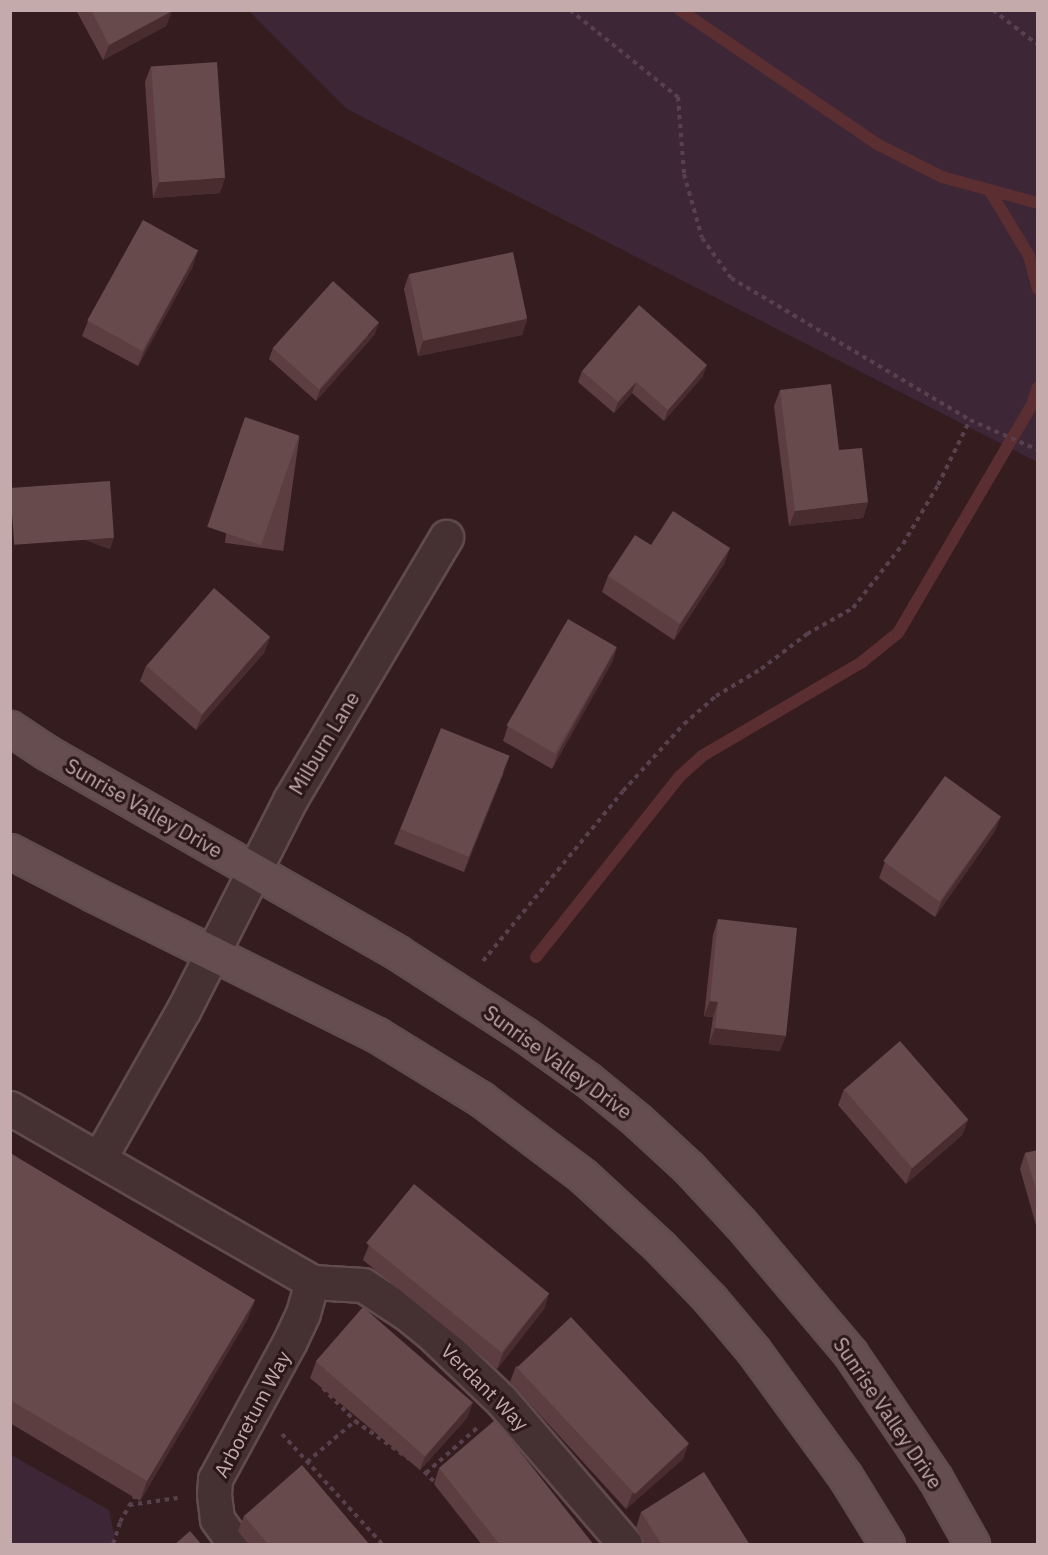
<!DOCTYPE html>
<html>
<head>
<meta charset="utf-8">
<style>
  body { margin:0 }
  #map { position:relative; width:1048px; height:1555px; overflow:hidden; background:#351d1f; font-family:"IBM Plex Sans",sans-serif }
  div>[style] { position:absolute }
  .green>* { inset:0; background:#3d2636 }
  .stream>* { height:12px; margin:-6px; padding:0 6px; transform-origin:6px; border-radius:6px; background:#5b2e31 }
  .path>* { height:4px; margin-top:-2px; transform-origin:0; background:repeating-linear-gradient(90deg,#58414d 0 4.5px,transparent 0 9px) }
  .roads { filter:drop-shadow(2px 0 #614b4c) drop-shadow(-2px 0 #614b4c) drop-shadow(0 2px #614b4c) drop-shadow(0 -2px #614b4c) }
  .minor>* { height:33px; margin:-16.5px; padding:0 16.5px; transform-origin:16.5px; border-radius:16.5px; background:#463132 }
  .major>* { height:33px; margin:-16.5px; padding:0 16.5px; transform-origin:16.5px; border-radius:16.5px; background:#664e50 }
  .wall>* { inset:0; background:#5c3e40; transform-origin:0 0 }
  .shaded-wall>* { inset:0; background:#482c2e; transform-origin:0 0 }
  .building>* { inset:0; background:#674a4b; transform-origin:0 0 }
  span { translate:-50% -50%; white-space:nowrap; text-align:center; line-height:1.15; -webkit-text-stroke:6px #2a1718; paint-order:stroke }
  .street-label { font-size:20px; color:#c4aaaa }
  .frame { position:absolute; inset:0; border:12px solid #c4aaaa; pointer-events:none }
</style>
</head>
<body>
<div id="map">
  <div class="green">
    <div style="clip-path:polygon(249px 11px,1037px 11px,1037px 462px,347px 109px)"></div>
    <div style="clip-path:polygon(11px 1455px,109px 1510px,116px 1544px,11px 1544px)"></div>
  </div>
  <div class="stream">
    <div style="left:680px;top:10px;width:240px;rotate:34.2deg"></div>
    <div style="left:879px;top:145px;width:71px;rotate:26.9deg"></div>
    <div style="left:942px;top:177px;width:99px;rotate:15.2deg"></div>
    <div style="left:990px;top:191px;width:76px;rotate:59deg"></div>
    <div style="left:1029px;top:256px;width:34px;rotate:75deg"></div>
    <div style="left:536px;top:957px;width:230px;rotate:-51.5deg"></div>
    <div style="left:679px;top:777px;width:31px;rotate:-42deg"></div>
    <div style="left:702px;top:756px;width:186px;rotate:-30.4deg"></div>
    <div style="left:862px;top:662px;width:46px;rotate:-38.9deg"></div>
    <div style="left:898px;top:633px;width:264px;rotate:-59.6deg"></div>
    <div style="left:1032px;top:405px;width:19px;rotate:-72deg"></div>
  </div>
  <div class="path">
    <div style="left:570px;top:10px;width:139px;rotate:38.9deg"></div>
    <div style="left:678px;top:97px;width:77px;rotate:85.5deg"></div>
    <div style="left:684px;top:174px;width:66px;rotate:74.3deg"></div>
    <div style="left:702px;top:238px;width:49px;rotate:54.1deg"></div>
    <div style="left:731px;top:278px;width:278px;rotate:30.7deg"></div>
    <div style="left:970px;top:420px;width:74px;rotate:23.8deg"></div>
    <div style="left:993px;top:10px;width:57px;rotate:37.9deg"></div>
    <div style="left:483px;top:961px;width:220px;rotate:-50.5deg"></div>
    <div style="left:623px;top:791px;width:91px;rotate:-47.7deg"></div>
    <div style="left:684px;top:724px;width:43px;rotate:-41.2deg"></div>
    <div style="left:716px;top:696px;width:52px;rotate:-31deg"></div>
    <div style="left:761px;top:669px;width:58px;rotate:-37.3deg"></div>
    <div style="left:807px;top:634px;width:53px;rotate:-29.5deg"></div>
    <div style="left:853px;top:608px;width:81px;rotate:-52deg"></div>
    <div style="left:903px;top:544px;width:69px;rotate:-59.3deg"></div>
    <div style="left:938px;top:485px;width:72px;rotate:-63.8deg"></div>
    <div style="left:323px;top:1388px;width:46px;rotate:45.9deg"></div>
    <div style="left:355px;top:1421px;width:66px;rotate:35.1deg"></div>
    <div style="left:282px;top:1434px;width:149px;rotate:47.7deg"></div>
    <div style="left:307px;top:1462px;width:63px;rotate:-40.5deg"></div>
    <div style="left:418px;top:1465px;width:29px;rotate:46deg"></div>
    <div style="left:426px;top:1473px;width:68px;rotate:-41.4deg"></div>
    <div style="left:129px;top:1505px;width:49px;rotate:-8.1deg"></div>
    <div style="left:113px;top:1544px;width:23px;rotate:-72deg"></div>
    <div style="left:120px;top:1522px;width:32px;rotate:-60deg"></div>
  </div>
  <div class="roads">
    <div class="minor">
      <div style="left:10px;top:1108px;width:349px;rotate:29.9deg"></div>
      <div style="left:99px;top:1159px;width:172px;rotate:-60.5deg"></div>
      <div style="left:184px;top:1009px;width:234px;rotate:-63.1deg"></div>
      <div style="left:290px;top:800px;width:306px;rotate:-59.3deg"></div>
      <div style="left:312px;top:1282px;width:51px;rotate:3.4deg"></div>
      <div style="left:363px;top:1285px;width:51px;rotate:33.1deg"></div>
      <div style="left:406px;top:1313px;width:36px;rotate:39deg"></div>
      <div style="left:434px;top:1336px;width:94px;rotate:43.7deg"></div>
      <div style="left:502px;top:1401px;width:189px;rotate:49.3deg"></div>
      <div style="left:235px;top:1544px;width:31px;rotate:-126deg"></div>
      <div style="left:217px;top:1519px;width:25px;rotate:-97deg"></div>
      <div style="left:214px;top:1494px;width:15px;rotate:-86deg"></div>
      <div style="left:215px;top:1479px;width:157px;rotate:-61.5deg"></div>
      <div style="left:290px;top:1341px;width:31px;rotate:-65deg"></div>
      <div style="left:303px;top:1313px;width:32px;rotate:-74deg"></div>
    </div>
    <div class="major">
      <div style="left:10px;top:728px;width:43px;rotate:33.7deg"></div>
      <div style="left:46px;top:752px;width:405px;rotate:29.7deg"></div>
      <div style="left:398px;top:953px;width:151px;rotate:32.8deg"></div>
      <div style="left:525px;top:1035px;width:77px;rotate:35.5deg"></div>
      <div style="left:588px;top:1080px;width:63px;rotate:39.2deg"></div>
      <div style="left:637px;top:1120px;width:71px;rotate:42.7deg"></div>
      <div style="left:689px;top:1168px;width:76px;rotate:47.1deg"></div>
      <div style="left:741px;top:1224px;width:169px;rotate:49.8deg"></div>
      <div style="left:850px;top:1353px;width:151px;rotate:55.8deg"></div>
      <div style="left:935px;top:1478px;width:76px;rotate:60.7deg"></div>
      <div style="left:10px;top:851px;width:96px;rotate:27.4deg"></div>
      <div style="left:95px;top:895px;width:315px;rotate:26.4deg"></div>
      <div style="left:377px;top:1035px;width:122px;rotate:31.6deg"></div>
      <div style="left:481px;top:1099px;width:126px;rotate:37deg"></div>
      <div style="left:582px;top:1175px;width:108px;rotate:42.7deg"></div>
      <div style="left:661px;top:1248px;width:71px;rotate:46.1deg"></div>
      <div style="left:710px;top:1299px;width:67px;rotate:49.9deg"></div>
      <div style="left:753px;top:1350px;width:156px;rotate:53.9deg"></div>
      <div style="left:845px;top:1476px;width:80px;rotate:58.3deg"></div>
    </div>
  </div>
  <div class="wall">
    <div style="clip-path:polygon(76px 10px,172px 10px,166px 26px,103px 60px)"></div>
    <div style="clip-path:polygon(151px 66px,220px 193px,153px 198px,145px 82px)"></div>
    <div style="clip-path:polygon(193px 266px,138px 366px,82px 336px,88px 321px)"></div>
    <div style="clip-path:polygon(409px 274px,527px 319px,522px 335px,418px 356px,404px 289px)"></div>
    <div style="clip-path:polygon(375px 334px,316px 401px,269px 359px,273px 348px)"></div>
    <div style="clip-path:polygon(582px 371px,703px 376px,664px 421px,632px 393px,614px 413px,578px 382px)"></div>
    <div style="clip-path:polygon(780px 390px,839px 450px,868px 502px,863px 518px,789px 526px,774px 406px)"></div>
    <div style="left:241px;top:428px;width:59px;height:116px;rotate:8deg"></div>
    <div style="clip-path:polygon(651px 545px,730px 548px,724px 564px,674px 640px,602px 592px,608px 576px)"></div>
    <div style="clip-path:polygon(270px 637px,264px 653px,196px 730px,140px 681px,146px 666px)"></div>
    <div style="clip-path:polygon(617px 647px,612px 662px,552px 769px,503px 741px,508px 726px)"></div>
    <div style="clip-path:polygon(504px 772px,464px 872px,394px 844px,400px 829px)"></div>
    <div style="clip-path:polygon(1001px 816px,995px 831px,935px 917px,879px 878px,885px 862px)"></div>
    <div style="clip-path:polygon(718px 919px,780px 1051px,709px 1044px,713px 1017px,704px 1016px,713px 935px)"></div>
    <div style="clip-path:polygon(844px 1089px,968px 1120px,962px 1135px,906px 1184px,838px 1105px)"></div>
    <div style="clip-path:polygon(1038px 1150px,1038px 1232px,1020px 1169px,1025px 1153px)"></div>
    <div style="clip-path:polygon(10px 1153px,255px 1300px,247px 1320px,140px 1501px,10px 1423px)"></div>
    <div style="clip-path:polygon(369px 1245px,549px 1293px,544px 1309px,497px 1369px,363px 1260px)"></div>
    <div style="clip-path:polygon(316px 1362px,473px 1402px,467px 1418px,420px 1470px,310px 1378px)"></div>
    <div style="clip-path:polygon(516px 1366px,688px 1444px,683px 1459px,626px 1509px,510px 1382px)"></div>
    <div style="clip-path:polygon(439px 1468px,594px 1545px,482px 1545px,434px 1484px)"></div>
    <div style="clip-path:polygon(641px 1512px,750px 1545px,646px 1545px,636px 1528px)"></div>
    <div style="clip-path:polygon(244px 1516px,370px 1545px,249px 1545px,238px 1531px)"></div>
  </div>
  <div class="shaded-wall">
    <div style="clip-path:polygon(172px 11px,166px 26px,103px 60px,109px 45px)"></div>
    <div style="clip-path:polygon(225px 178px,220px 193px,153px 198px,159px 182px)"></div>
    <div style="clip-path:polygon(198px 250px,193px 266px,138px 366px,144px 351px)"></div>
    <div style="clip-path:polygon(527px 319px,522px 335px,418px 356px,423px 341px)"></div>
    <div style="clip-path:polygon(379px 323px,375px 334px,316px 401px,320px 390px)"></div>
    <div style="clip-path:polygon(707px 365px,703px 376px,664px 421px,668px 410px)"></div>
    <div style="clip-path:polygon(636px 382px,632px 393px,614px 413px,618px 402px)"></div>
    <div style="clip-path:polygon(868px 502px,863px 518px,789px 526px,795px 511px)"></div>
    <div style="left:114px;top:538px;width:12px;height:104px;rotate:110deg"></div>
    <div style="clip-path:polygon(730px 548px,724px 564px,674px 640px,680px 624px)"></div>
    <div style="clip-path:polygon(270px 637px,264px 653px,196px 730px,202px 715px)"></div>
    <div style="clip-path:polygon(617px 647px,612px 662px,552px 769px,558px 753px)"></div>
    <div style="clip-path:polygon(510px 756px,504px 772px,464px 872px,469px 857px)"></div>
    <div style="clip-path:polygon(1001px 816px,995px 831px,935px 917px,941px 902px)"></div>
    <div style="clip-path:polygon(710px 1001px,718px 1002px,713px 1017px,704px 1016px)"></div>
    <div style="clip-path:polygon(715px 1028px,786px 1036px,780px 1051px,709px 1044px)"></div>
    <div style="clip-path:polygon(968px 1120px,962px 1135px,906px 1184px,912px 1168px)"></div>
    <div style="clip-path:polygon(549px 1293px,544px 1309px,497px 1369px,503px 1353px)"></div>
    <div style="clip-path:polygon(255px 1300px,247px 1320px,140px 1501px,147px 1481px)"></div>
    <div style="clip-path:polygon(473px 1402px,467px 1418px,420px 1470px,426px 1454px)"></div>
    <div style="clip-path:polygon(688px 1444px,683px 1459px,626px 1509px,632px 1494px)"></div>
  </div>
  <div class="building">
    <div style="clip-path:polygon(91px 10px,172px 10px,172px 11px,109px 45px)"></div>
    <div style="left:217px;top:62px;width:116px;height:66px;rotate:86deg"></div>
    <div style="left:143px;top:220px;width:63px;height:115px;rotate:29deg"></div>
    <div style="left:513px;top:252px;width:68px;height:106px;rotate:78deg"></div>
    <div style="left:333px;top:281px;width:62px;height:90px;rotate:42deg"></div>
    <div style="clip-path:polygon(639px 305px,707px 365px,668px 410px,636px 382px,618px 402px,582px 371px)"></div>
    <div style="clip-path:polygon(831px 384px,839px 450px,862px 448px,868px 502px,795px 511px,780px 390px)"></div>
    <div style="left:245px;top:417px;width:57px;height:116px;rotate:19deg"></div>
    <div style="left:110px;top:481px;width:57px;height:100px;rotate:86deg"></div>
    <div style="clip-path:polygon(673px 511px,730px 548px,680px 624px,608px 576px,635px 535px,651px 545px)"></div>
    <div style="left:214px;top:588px;width:74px;height:103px;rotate:41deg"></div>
    <div style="left:568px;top:619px;width:56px;height:123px;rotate:30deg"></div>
    <div style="left:441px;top:728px;width:74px;height:109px;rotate:22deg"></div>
    <div style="left:945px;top:776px;width:69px;height:105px;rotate:36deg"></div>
    <div style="clip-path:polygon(718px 919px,797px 928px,786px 1036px,715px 1028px,718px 1002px,710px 1001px)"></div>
    <div style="left:900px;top:1041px;width:104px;height:74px;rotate:49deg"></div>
    <div style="clip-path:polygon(1038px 1150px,1038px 1196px,1025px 1153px)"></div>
    <div style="clip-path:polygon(10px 1153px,255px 1300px,147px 1481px,10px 1400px)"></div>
    <div style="left:414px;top:1184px;width:174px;height:76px;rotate:39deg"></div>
    <div style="left:363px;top:1307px;width:145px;height:72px;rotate:41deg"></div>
    <div style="left:571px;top:1317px;width:173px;height:74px;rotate:47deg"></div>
    <div style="clip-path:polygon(495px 1420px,594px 1545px,500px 1545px,439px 1468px)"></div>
    <div style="clip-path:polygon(302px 1465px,370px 1545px,269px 1545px,244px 1516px)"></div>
    <div style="clip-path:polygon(704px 1472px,750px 1545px,662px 1545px,641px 1512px)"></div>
    <div style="clip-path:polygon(190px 1531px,202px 1545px,174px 1545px)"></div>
  </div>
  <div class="street-label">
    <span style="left:324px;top:743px;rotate:-59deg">Milburn Lane</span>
    <span style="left:144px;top:808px;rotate:30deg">Sunrise Valley Drive</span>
    <span style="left:558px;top:1062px;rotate:36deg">Sunrise Valley Drive</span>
    <span style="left:485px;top:1387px;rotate:45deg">Verdant Way</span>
    <span style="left:888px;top:1413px;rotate:56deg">Sunrise Valley Drive</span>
    <span style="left:252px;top:1414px;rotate:-62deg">Arboretum Way</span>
  </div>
  <div class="frame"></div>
</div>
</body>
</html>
